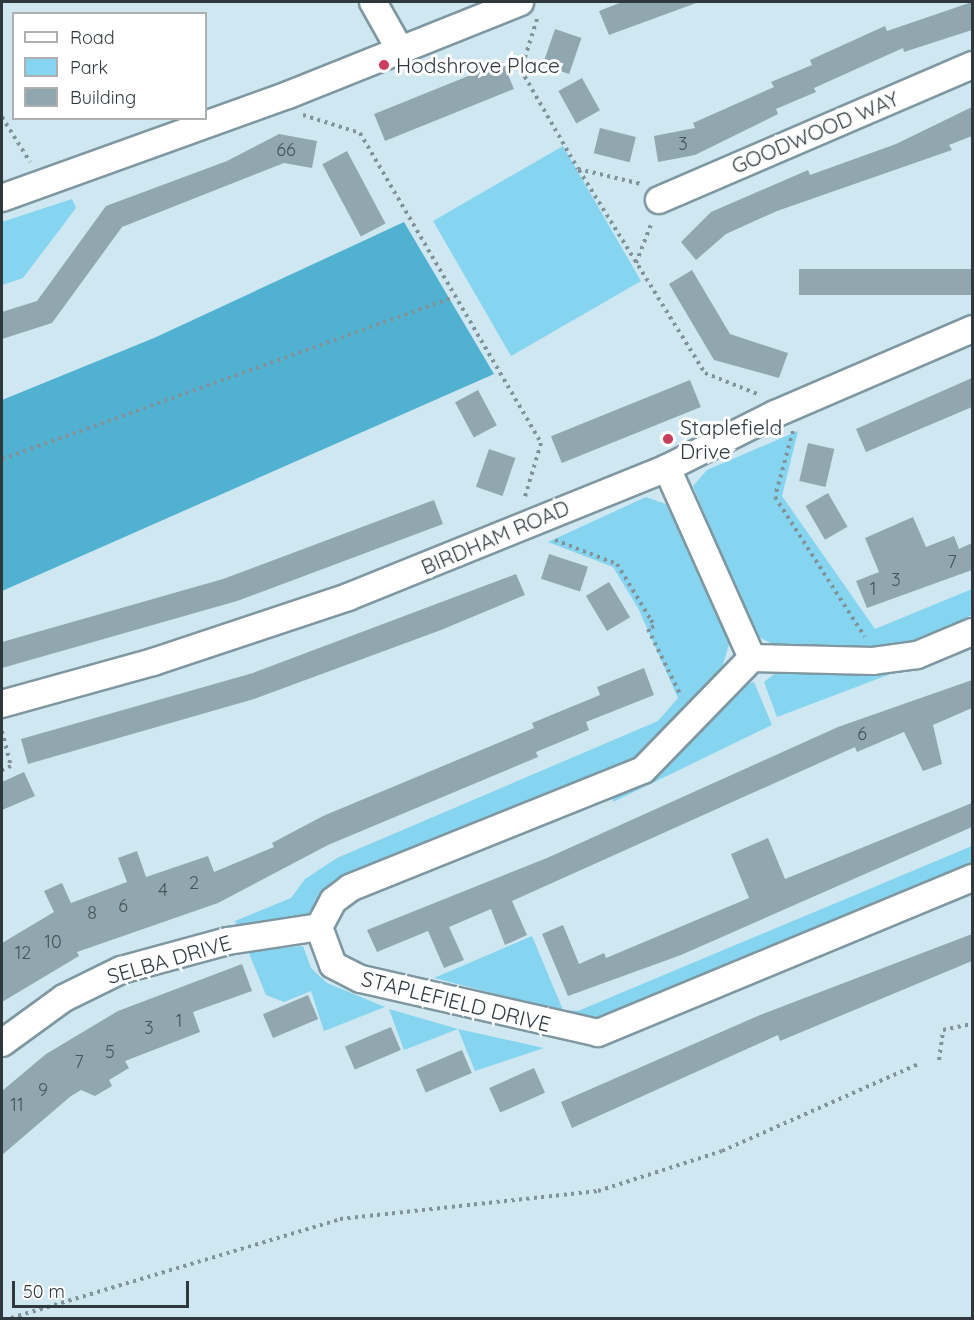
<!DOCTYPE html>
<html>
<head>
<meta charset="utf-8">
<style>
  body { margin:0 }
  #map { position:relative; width:974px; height:1320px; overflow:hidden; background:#cee7f0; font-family:Quicksand,sans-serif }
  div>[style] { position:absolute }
  .green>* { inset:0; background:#85d4f0; transform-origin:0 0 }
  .forest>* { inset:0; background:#50b1d1 }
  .building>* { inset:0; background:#90a7b0; transform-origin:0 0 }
  .path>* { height:4px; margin-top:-2px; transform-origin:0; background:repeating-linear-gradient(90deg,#819299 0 3px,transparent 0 7.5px) }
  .roads { filter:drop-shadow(2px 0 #7f97a0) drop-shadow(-2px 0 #7f97a0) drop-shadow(0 2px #7f97a0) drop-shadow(0 -2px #7f97a0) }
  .street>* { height:26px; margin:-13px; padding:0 13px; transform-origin:13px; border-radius:13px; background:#fff }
  .dots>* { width:16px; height:16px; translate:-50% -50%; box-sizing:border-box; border:3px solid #fff; border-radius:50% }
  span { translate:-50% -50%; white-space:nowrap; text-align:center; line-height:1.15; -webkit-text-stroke:6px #fff; paint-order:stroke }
  .number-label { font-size:18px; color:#47545a }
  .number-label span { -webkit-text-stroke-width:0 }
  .poi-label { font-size:21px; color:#2f393d }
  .left { translate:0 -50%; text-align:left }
  .street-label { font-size:21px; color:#2f393d }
  .frame { position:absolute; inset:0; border:3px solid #2f393d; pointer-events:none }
  .legend { position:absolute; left:12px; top:12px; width:195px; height:108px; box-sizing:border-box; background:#fff; border:2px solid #acb0b1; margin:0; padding:8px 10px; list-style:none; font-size:18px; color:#2f393d }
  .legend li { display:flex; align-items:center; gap:12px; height:30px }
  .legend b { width:30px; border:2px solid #acb0b1 }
  .scale { position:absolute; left:12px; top:1281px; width:177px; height:27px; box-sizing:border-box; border:3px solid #2f393d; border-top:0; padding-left:8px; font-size:18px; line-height:21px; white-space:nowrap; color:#2f393d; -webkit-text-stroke:4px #fff; paint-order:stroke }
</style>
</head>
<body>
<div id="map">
  <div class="green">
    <div style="left:563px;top:146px;width:156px;height:150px;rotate:60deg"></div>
    <div style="clip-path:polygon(72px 199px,76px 208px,23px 278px,2px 285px,2px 222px)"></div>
    <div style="clip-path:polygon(798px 431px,782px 496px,875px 629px,972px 589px,972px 615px,906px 645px,877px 648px,773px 644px,755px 635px,693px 486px,707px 470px)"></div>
    <div style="clip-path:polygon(646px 497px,671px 506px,730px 641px,722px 668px,685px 706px,699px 723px,739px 685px,754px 682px,772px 725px,613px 802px,610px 772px,310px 921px,239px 932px,235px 921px,291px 898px,305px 879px,337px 858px,658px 721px,678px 698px,638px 608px,613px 567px,548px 542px)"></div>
    <div style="clip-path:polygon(917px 664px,777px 717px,764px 682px,778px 671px)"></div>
    <div style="clip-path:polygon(972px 846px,972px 869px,592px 1029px,552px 1021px,555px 1009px,434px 978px,532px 936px,563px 1010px,578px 1011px)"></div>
    <div style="clip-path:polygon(303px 946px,311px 968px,327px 983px,385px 1007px,324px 1031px,311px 991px,284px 1002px,266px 995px,248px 951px)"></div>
    <div style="clip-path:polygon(389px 1009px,458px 1029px,544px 1048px,475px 1071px,458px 1029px,404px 1050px)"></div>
  </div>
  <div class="forest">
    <div style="clip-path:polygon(404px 222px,494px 374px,2px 591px,2px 400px,154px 338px)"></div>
  </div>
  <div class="building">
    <div style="clip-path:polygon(622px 2px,699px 2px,609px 35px,599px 11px)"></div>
    <div style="clip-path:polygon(972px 2px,972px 30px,904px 52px,903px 48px,814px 88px,816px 92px,776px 109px,778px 114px,695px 155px,658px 162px,654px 136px,695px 128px,693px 123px,774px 87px,771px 82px,812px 65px,810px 60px,885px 26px,887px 31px)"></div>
    <div style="left:555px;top:29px;width:28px;height:38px;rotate:19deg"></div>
    <div style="left:503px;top:62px;width:29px;height:139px;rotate:68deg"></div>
    <div style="left:582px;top:78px;width:37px;height:27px;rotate:61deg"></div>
    <div style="clip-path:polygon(972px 107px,972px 136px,949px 145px,952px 150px,777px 211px,726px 234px,696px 260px,681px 242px,711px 212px,808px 170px,810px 175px,896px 144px)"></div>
    <div style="left:600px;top:128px;width:37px;height:26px;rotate:14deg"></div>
    <div style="clip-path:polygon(279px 134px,317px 141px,312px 168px,284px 163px,122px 227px,52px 323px,2px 339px,2px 312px,37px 301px,106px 206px,227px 161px)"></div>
    <div style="left:347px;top:151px;width:82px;height:28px;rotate:62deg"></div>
    <div style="left:972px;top:269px;width:26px;height:173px;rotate:90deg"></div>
    <div style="clip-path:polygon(692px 270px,730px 334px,788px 353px,779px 378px,714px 360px,669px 284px)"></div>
    <div style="clip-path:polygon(972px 378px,972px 407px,866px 452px,856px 429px)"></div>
    <div style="left:690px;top:380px;width:29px;height:150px;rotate:68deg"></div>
    <div style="left:478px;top:390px;width:40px;height:26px;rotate:62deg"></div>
    <div style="left:808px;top:443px;width:27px;height:39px;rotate:13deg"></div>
    <div style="left:489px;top:449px;width:28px;height:40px;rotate:19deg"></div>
    <div style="left:828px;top:493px;width:39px;height:26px;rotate:60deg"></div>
    <div style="clip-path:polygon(434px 500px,443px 524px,237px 601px,2px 668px,2px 642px,223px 579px)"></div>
    <div style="clip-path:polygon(913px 517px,926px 547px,954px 536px,959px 549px,972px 543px,972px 570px,867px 608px,856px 581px,879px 572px,865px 538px)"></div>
    <div style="left:549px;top:554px;width:41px;height:26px;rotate:18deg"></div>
    <div style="clip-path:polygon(516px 574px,525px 595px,441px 630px,254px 699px,28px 764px,21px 739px,253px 673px)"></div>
    <div style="left:609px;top:582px;width:41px;height:27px;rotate:59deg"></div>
    <div style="clip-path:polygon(644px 668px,654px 695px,586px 722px,589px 730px,536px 752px,538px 757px,328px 845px,218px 903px,77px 952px,79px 956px,2px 1002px,2px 943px,54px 912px,44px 891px,62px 883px,71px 903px,127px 882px,118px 858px,137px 851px,146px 877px,208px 856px,214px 872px,274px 847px,272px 843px,323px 816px,534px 728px,532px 723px,600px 695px,597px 687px)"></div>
    <div style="clip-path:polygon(972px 680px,972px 708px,933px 725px,942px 764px,923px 771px,904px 732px,857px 752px,855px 747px,512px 901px,527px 935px,505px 945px,491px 909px,449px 927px,464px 960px,444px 968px,428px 931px,377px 952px,367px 930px,547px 858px,838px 727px)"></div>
    <div style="clip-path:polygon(24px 772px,35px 796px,2px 810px,2px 782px)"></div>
    <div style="clip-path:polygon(972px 803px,972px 827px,681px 955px,568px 996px,542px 934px,563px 925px,579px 964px,604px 953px,606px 958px,749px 898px,731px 854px,768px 838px,785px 879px)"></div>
    <div style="clip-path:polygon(972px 934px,972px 961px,780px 1041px,778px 1035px,572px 1128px,561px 1102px,760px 1015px)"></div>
    <div style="clip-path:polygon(242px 964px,252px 991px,193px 1012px,200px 1032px,125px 1061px,129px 1068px,109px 1080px,112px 1086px,95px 1096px,81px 1090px,71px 1096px,2px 1155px,2px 1091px,46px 1054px,118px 1011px)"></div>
    <div style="left:308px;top:995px;width:26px;height:49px;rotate:67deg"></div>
    <div style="left:391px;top:1027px;width:25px;height:50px;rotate:67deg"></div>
    <div style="left:462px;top:1050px;width:25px;height:50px;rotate:67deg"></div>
    <div style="left:534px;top:1068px;width:27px;height:49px;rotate:66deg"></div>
  </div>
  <div class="path">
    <div style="left:537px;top:19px;width:53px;rotate:107.4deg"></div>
    <div style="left:521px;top:70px;width:114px;rotate:60.1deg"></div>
    <div style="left:578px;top:169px;width:65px;rotate:13.4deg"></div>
    <div style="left:303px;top:115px;width:60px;rotate:17.5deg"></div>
    <div style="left:360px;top:133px;width:359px;rotate:59.7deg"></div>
    <div style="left:541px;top:443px;width:59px;rotate:106.6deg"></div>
    <div style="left:2px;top:117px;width:53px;rotate:58.1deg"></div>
    <div style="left:579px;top:170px;width:239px;rotate:58.2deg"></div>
    <div style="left:705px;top:373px;width:59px;rotate:21.8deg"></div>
    <div style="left:636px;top:263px;width:44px;rotate:-68.7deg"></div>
    <div style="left:793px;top:431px;width:68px;rotate:105.3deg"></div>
    <div style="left:775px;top:497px;width:166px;rotate:57.3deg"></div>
    <div style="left:2px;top:459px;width:478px;rotate:-19.7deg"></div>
    <div style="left:555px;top:540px;width:66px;rotate:21.2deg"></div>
    <div style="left:617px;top:564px;width:66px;rotate:58.7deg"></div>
    <div style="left:651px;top:620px;width:7px;rotate:63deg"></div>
    <div style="left:654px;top:626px;width:7px;rotate:153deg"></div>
    <div style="left:648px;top:629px;width:75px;rotate:63.8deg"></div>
    <div style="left:2px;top:731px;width:36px;rotate:76deg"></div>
    <div style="left:11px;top:766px;width:10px;rotate:156deg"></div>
    <div style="left:939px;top:1060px;width:30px;rotate:-82deg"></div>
    <div style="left:943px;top:1030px;width:30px;rotate:-12deg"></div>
    <div style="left:11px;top:1318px;width:344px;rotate:-16.7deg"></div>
    <div style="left:340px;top:1219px;width:260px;rotate:-6.2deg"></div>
    <div style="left:598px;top:1191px;width:130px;rotate:-17.9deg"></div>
    <div style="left:722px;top:1151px;width:214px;rotate:-23.9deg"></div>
  </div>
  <div class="roads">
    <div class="street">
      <div style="left:373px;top:2px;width:55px;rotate:60.6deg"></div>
      <div style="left:2px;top:198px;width:304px;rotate:-19.8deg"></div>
      <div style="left:288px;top:95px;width:250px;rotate:-21.8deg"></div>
      <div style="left:659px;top:200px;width:341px;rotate:-23.3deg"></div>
      <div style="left:667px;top:468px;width:208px;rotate:65.9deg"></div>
      <div style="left:972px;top:632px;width:60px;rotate:157.3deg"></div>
      <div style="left:917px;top:655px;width:44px;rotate:172.2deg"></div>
      <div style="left:873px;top:661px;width:121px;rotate:-178.6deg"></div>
      <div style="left:752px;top:658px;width:156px;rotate:134.2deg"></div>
      <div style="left:643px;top:770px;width:316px;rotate:158.1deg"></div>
      <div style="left:350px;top:888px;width:21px;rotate:143deg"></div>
      <div style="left:333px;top:901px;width:30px;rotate:118deg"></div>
      <div style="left:319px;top:927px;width:40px;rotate:69.8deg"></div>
      <div style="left:333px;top:965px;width:31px;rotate:27deg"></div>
      <div style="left:361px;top:979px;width:243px;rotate:12.8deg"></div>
      <div style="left:598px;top:1033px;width:405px;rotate:-22.5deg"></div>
      <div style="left:2px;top:704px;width:157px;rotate:-15.5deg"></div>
      <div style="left:153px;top:662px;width:206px;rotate:-18.4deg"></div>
      <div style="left:348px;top:597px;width:344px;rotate:-22deg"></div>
      <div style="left:667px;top:468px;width:121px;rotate:-26.6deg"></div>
      <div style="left:775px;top:414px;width:215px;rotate:-23.3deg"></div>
      <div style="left:2px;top:1043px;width:77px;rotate:-36deg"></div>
      <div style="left:64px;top:998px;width:64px;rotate:-26.2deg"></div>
      <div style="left:121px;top:970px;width:111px;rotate:-15.2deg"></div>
      <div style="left:228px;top:941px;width:92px;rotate:-8.7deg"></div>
    </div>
  </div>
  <div class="dots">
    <div style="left:384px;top:65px;background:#cd3d5b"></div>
    <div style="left:668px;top:439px;background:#cd3d5b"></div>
  </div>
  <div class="number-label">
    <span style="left:683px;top:144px">3</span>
    <span style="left:286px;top:150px">66</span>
    <span style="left:952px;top:562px">7</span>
    <span style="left:896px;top:580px">3</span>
    <span style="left:873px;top:589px">1</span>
    <span style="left:862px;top:734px">6</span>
    <span style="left:194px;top:883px">2</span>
    <span style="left:163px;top:890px">4</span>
    <span style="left:123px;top:906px">6</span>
    <span style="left:92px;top:913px">8</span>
    <span style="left:53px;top:942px">10</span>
    <span style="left:23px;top:953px">12</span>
    <span style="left:179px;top:1021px">1</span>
    <span style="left:149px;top:1028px">3</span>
    <span style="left:110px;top:1052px">5</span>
    <span style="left:79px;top:1062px">7</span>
    <span style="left:43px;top:1090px">9</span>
    <span style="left:17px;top:1105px">11</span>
  </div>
  <div class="poi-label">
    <span class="left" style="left:396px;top:65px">Hodshrove Place</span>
    <span class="left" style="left:680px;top:439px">Staplefield<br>Drive</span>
  </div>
  <div class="street-label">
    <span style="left:815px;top:132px;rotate:-23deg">GOODWOOD WAY</span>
    <span style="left:495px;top:537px;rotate:-23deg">BIRDHAM ROAD</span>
    <span style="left:169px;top:959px;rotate:-16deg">SELBA DRIVE</span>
    <span style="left:456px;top:1001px;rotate:14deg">STAPLEFIELD DRIVE</span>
  </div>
  <div class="frame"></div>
  <ul class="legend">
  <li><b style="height:8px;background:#fff"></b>Road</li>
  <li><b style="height:16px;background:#85d4f0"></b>Park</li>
  <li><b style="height:16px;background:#90a7b0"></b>Building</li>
  </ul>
  <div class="scale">50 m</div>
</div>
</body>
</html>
